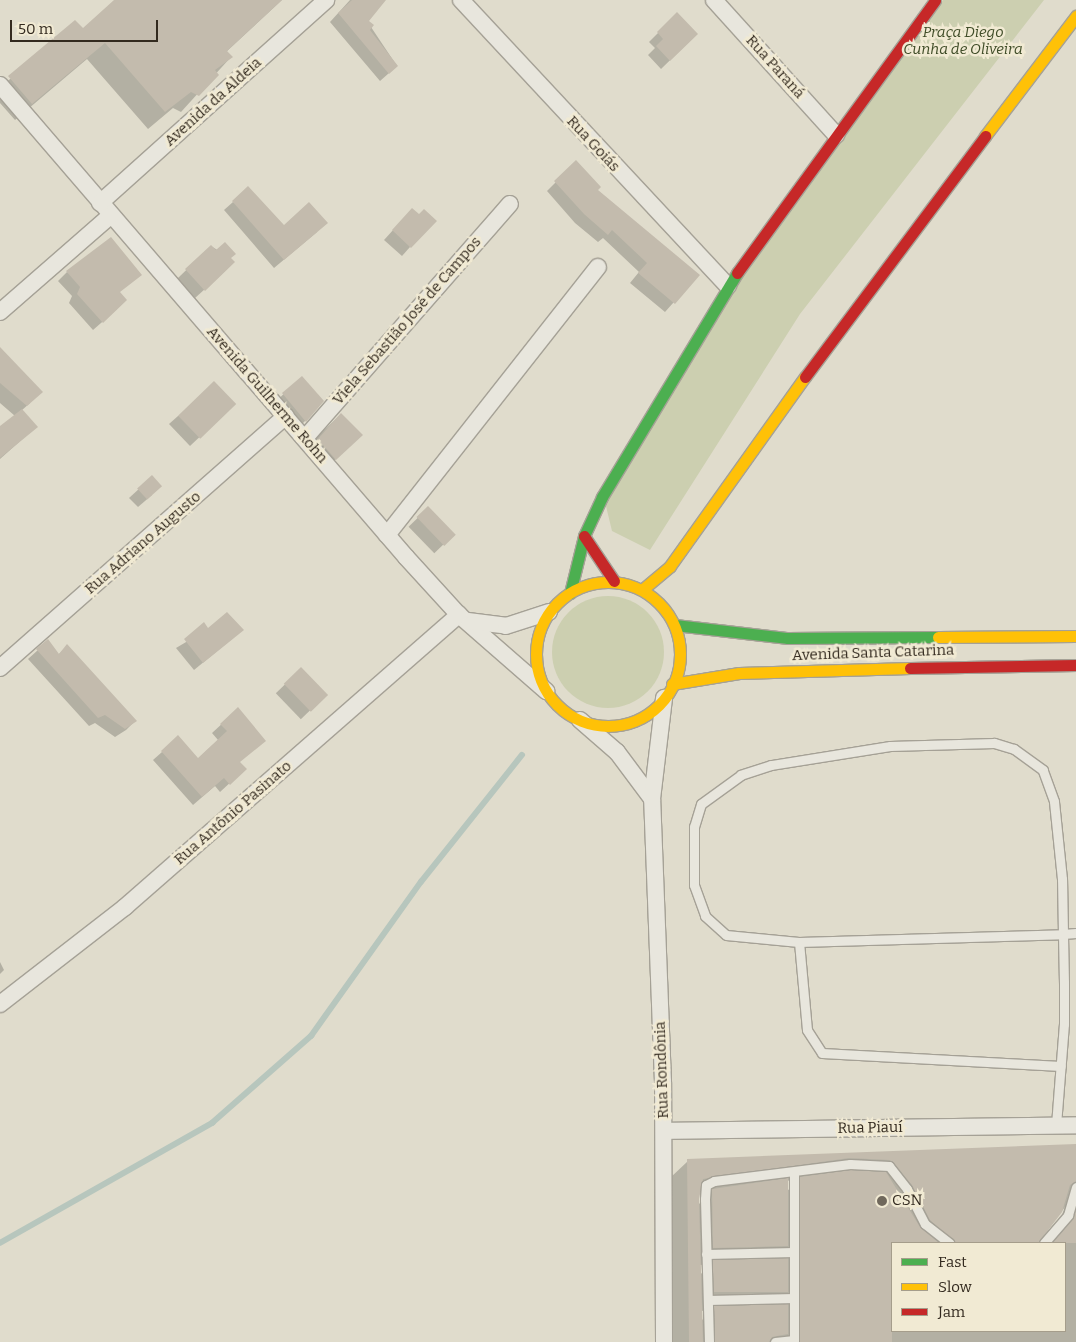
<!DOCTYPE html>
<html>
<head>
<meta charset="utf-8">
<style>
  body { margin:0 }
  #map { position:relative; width:1076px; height:1342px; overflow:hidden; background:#e0dccc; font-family:Bitter,serif }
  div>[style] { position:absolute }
  .green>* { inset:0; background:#cccfb0 }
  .round { border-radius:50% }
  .shadow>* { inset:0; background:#0003; transform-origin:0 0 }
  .stream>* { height:5.5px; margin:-2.75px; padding:0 2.75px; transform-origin:2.75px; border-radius:2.75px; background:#b7c6bd }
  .building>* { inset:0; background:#c3bbad; transform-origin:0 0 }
  .roads { filter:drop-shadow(1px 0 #a5a196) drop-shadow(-1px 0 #a5a196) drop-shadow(0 1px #a5a196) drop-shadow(0 -1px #a5a196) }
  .lane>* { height:9px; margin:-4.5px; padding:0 4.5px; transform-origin:4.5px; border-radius:4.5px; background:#e8e6dd }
  .street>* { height:16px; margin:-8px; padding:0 8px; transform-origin:8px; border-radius:8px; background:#e8e6dd }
  .fast>* { height:11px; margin:-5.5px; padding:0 5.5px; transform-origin:5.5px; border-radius:5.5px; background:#4caf50 }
  .slow>* { height:11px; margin:-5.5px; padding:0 5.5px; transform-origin:5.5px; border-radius:5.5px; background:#ffc107 }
  .slow>.ring { margin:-5.5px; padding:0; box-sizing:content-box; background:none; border:11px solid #ffc107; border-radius:50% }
  .jam>* { height:11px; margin:-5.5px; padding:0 5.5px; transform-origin:5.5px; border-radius:5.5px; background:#c62828 }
  .dots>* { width:14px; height:14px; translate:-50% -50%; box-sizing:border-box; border:2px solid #f1ead3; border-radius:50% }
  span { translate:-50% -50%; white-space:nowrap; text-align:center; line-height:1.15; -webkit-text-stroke:5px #f1ead3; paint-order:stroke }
  .park-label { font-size:15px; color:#404d28; font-style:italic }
  .street-label { font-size:15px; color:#332a1f }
  .poi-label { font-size:15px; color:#332a1f }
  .left { translate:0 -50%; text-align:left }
  .legend { position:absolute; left:891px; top:1242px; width:175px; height:90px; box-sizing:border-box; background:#f1ead3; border:1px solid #a59d8b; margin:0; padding:6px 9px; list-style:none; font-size:15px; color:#332a1f }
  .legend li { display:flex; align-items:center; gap:10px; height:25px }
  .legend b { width:25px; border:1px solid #a59d8b }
  .scale { position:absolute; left:10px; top:20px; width:148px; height:22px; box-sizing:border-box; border:2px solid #332a1f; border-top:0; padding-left:6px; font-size:15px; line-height:18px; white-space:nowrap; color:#332a1f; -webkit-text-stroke:4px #f1ead3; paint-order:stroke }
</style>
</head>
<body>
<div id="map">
  <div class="green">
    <div style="clip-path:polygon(943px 0,1044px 0,800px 314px,650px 550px,612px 531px,605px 502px,745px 266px)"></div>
    <div class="round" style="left:552px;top:596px;width:112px;height:112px"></div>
  </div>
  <div class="shadow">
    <div style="clip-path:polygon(117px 0,282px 0,226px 52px,231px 57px,181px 112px,173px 108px,148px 129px,87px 59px,15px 120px,0 103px,0 86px,82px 30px)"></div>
    <div style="clip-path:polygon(350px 0,384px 0,367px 21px,397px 66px,380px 81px,330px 22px)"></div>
    <div style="clip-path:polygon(677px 14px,697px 34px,661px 69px,648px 55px,655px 48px,649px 42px)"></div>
    <div style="clip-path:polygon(576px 162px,597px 190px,698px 275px,665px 312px,630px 283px,639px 272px,603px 238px,598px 242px,575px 223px,547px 191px)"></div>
    <div style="clip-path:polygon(233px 202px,284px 227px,317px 232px,274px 268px,224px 210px)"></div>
    <div style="clip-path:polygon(404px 218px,410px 247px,402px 256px,384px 240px)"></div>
    <div style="clip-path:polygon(211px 246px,230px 258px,225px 271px,195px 298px,177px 279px)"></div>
    <div style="clip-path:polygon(67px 272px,114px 295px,117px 309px,93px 330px,69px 303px,72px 296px,58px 281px)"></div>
    <div style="clip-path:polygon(0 349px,30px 403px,21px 411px,36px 427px,0 459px,0 427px,15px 416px,0 403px)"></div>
    <div style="clip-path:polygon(302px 377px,305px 421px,297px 429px,274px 403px)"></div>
    <div style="clip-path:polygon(225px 413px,190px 446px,169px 424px,178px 416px)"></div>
    <div style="left:341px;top:414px;width:29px;height:46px;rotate:46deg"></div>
    <div style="clip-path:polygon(152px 477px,152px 495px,138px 507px,129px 498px)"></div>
    <div style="left:428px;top:508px;width:37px;height:27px;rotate:46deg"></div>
    <div style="clip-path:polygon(208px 629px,233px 638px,194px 670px,176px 648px)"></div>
    <div style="clip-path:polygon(48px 641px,58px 655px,67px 646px,135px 721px,126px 730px,115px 737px,95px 723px,89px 726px,28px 659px)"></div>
    <div style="left:301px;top:669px;width:36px;height:35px;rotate:46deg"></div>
    <div style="clip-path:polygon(238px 709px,239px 763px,245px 769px,220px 792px,215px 786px,193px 805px,153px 760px,162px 752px,198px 759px,218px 740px,212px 733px)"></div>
    <div style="clip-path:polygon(0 962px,4px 970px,0 974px)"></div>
    <div style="clip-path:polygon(evenodd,1076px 1145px,1076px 1342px,671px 1342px,670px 1178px,688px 1161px,1076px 1145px,800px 1179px,786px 1192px,786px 1181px,800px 1179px,1076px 1145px,713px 1190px,698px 1205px,698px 1192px,713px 1190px,1076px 1145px,1065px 1207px,1051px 1243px,1065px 1243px,1065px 1331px,892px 1331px,892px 1243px,1038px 1243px,1065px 1207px,1076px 1145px,783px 1249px,783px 1260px,772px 1260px,783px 1249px,1076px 1145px,710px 1264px,700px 1275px,700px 1265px,710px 1264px,1076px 1145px,783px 1295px,783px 1306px,772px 1306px,783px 1295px,1076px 1145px,712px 1310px,701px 1321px,701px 1311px,712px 1310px)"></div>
  </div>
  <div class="stream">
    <div style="left:0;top:1243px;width:244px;rotate:-29.5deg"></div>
    <div style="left:212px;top:1123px;width:132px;rotate:-41.3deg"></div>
    <div style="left:311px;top:1036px;width:189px;rotate:-54.5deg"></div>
    <div style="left:421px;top:882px;width:162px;rotate:-51.5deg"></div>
  </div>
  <div class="building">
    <div style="clip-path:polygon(114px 0,282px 0,227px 51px,233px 57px,215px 70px,219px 75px,199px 96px,191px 92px,165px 112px,105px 43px,32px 104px,8px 76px,75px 20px,83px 28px)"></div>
    <div style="clip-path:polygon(352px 0,386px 0,369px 21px,374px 25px,370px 30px,398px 66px,389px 74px,338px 13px)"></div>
    <div style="clip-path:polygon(677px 12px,698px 34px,670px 61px,656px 46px,663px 39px,657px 32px)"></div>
    <div style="clip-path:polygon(576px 160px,601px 187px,598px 190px,700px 275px,675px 304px,638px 273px,647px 263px,612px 230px,608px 235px,584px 214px,554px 181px)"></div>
    <div style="clip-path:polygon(248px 186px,284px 225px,309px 202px,328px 223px,284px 260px,232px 201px)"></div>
    <div style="clip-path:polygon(412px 208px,419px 214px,424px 209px,437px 221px,411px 248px,392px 230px)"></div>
    <div style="clip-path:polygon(111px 237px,142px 275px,120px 292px,127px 300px,103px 323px,77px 294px,80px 287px,66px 271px)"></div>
    <div style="clip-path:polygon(225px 242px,236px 254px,231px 258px,235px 262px,205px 291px,185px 269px,211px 245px,216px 250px)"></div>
    <div style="clip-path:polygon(0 347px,43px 392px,27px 406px,0 383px)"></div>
    <div style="clip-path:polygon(302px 376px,324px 401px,306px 422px,282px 393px)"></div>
    <div style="left:214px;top:381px;width:32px;height:50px;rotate:46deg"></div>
    <div style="clip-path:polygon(22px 409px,38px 427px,0 458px,0 426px)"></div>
    <div style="clip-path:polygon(341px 413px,363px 435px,336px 460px,318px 439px)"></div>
    <div style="left:152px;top:475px;width:15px;height:20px;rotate:48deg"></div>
    <div style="left:428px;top:506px;width:40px;height:16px;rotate:46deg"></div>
    <div style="clip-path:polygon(227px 612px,244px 630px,203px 663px,184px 639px,204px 622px,208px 628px)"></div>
    <div style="clip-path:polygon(48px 639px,59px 654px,67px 644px,137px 721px,125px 729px,105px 715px,98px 718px,36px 649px)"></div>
    <div style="left:301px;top:667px;width:39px;height:24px;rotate:46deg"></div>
    <div style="clip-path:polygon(238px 707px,266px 741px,240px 762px,247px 769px,230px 785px,224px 778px,202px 797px,161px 751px,178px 735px,198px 758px,227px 731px,220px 724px)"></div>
    <div style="clip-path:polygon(1076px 1144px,1076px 1181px,1070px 1185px,1062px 1212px,1038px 1243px,955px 1243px,930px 1220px,912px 1185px,890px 1160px,849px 1158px,703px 1179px,699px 1199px,703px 1342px,689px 1342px,687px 1159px)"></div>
    <div style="clip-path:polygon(850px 1170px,886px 1172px,920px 1227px,939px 1243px,892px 1243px,892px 1342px,800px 1342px,800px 1177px)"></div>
    <div style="clip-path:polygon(788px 1178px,788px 1246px,713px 1248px,712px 1189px)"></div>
    <div style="clip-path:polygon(1076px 1210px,1076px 1243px,1052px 1243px,1073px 1219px)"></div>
    <div style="left:788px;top:1258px;width:34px;height:75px;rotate:90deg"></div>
    <div style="clip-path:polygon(788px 1304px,788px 1334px,772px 1337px,769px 1342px,715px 1342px,714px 1306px)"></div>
  </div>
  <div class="roads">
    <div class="lane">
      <div style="left:799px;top:942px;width:88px;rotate:84.8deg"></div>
      <div style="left:807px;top:1030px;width:27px;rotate:57deg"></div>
      <div style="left:822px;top:1053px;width:239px;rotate:3.1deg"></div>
      <div style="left:1056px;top:1125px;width:101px;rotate:-85.5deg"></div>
      <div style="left:1064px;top:1024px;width:41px;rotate:-90deg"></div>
      <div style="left:1064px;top:983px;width:49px;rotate:-91.2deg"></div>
      <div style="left:1063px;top:934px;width:55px;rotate:-91deg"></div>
      <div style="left:1062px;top:879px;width:78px;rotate:-95.9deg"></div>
      <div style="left:1054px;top:801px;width:33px;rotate:-110deg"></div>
      <div style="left:1043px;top:770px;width:36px;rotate:-144deg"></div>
      <div style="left:1014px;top:749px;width:21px;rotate:-163deg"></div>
      <div style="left:994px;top:743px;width:104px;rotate:178.3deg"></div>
      <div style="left:890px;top:746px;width:121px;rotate:170.9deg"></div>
      <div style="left:771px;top:765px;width:32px;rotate:162deg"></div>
      <div style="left:741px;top:775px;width:49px;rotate:144.1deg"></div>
      <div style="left:701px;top:804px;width:24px;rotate:107deg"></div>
      <div style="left:694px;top:827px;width:58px;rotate:90deg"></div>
      <div style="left:694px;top:885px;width:33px;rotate:70deg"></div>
      <div style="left:705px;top:916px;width:28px;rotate:42deg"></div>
      <div style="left:726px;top:935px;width:73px;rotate:5.5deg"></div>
      <div style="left:799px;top:942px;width:264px;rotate:-1.7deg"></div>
      <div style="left:1063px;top:934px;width:13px;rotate:-4deg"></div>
      <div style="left:1044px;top:1243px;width:37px;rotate:-49deg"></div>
      <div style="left:1068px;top:1215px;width:29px;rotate:-74deg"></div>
      <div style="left:706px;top:1254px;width:88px;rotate:-1.3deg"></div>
      <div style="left:708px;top:1300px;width:86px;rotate:-1.3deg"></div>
      <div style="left:709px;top:1342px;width:143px;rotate:-91.6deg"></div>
      <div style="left:705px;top:1199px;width:14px;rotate:-86deg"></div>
      <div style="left:706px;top:1185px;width:9px;rotate:-27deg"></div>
      <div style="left:714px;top:1181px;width:137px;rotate:-7.1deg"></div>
      <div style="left:850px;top:1164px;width:39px;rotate:3deg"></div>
      <div style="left:889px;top:1166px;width:29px;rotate:52deg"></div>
      <div style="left:907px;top:1189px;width:39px;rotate:63deg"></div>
      <div style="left:925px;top:1224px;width:31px;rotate:38deg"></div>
      <div style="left:775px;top:1342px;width:19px;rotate:-6deg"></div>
      <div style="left:794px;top:1342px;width:170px;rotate:-90deg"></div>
    </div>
    <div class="street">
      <div style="left:461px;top:0;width:391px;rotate:47deg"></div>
      <div style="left:714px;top:0;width:182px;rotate:47.9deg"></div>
      <div style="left:0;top:85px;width:623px;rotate:49.3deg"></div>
      <div style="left:406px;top:557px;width:79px;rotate:47.6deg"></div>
      <div style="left:459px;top:615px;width:116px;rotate:41.1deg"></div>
      <div style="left:100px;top:203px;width:304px;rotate:-41.9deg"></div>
      <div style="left:0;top:312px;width:147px;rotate:-41.1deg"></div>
      <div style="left:305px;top:438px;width:311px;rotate:-48.8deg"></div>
      <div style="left:387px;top:535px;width:341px;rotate:-51.8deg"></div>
      <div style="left:468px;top:621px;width:38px;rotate:7deg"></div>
      <div style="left:506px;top:626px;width:45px;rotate:-18deg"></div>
      <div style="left:0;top:668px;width:381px;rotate:-41.4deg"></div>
      <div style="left:580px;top:720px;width:49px;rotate:40.9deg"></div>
      <div style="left:617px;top:752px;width:59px;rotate:53.3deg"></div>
      <div style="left:0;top:1004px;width:158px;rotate:-37.8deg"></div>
      <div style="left:125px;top:907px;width:444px;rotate:-41.2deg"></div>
      <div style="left:664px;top:1131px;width:412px;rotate:-0.8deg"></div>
      <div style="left:664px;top:1342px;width:260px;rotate:-90.2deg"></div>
      <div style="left:663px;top:1082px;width:283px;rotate:-92.2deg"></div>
      <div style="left:652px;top:799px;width:102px;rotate:-83.2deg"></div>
    </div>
    <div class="fast">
      <div style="left:570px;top:593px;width:59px;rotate:-76.2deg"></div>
      <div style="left:584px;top:536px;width:43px;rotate:-65.2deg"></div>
      <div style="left:602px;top:497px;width:262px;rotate:-58.9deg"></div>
      <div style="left:675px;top:625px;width:114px;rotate:6.6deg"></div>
      <div style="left:788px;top:638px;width:150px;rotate:-0.4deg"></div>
    </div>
    <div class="slow">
      <div style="left:985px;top:136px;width:151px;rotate:-52.8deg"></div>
      <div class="ring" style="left:536px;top:582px;width:133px;height:133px"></div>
      <div style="left:643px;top:589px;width:35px;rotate:-40deg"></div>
      <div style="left:670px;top:566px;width:232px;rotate:-54.5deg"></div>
      <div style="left:938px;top:637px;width:138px;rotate:-0.4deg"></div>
      <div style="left:672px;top:684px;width:68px;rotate:-9.3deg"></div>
      <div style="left:739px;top:673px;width:171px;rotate:-1.7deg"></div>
    </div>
    <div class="jam">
      <div style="left:737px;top:273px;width:337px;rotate:-54deg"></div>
      <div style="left:805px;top:377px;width:301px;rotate:-53.2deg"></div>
      <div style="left:584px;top:536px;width:54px;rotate:56.3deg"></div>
      <div style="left:910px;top:668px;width:166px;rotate:-1deg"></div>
    </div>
  </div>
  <div class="dots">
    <div style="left:882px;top:1201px;background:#70685c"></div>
  </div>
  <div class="park-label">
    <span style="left:963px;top:41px">Praça Diego<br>Cunha de Oliveira</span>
  </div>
  <div class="street-label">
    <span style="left:775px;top:67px;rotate:48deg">Rua Paraná</span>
    <span style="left:213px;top:102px;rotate:-42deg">Avenida da Aldeia</span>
    <span style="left:593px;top:144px;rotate:47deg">Rua Goiás</span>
    <span style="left:407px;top:321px;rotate:-49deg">Viela Sebastião José de Campos</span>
    <span style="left:267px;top:395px;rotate:49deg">Avenida Guilherme Rohn</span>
    <span style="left:143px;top:543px;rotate:-41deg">Rua Adriano Augusto</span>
    <span style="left:873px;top:653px;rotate:-2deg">Avenida Santa Catarina</span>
    <span style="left:233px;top:813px;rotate:-41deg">Rua Antônio Pasinato</span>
    <span style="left:662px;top:1070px;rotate:-92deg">Rua Rondônia</span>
    <span style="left:870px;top:1128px;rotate:-1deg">Rua Piauí</span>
  </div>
  <div class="poi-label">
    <span class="left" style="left:892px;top:1201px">CSN</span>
  </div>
  <ul class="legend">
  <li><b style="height:6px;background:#4caf50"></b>Fast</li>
  <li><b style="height:6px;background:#ffc107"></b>Slow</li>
  <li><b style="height:6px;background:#c62828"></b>Jam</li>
  </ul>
  <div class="scale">50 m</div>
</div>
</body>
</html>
